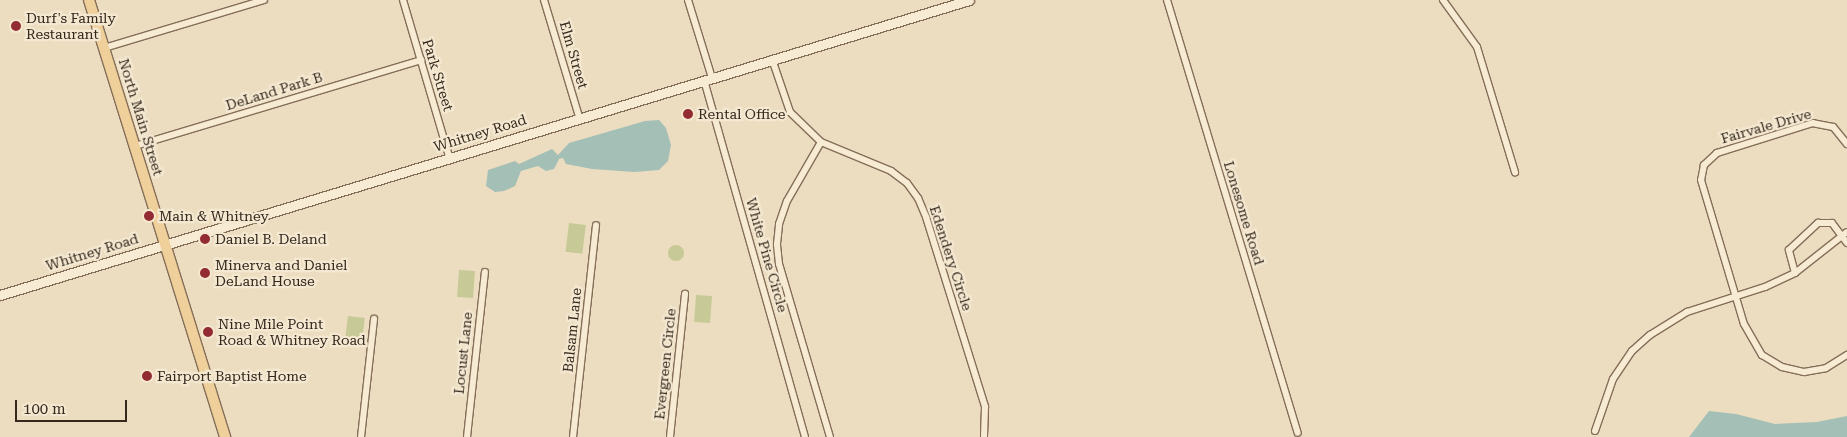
<!DOCTYPE html>
<html>
<head>
<meta charset="utf-8">
<style>
  body { margin:0 }
  #map { position:relative; width:1847px; height:437px; overflow:hidden; background:#ecddc1; font-family:"Roboto Serif",serif }
  div>[style] { position:absolute }
  .green>* { inset:0; background:#c7ca96; transform-origin:0 0 }
  .round { border-radius:50% }
  .water>* { inset:0; background:#a4bfb5 }
  .roads { filter:drop-shadow(1px 0 #856e59) drop-shadow(-1px 0 #856e59) drop-shadow(0 1px #856e59) drop-shadow(0 -1px #856e59) }
  .street>* { height:6px; margin:-3px; padding:0 3px; transform-origin:3px; border-radius:3px; background:#f8ebd4 }
  .secondary>* { height:9px; margin:-4.5px; padding:0 4.5px; transform-origin:4.5px; border-radius:4.5px; background:#f8ebd4 }
  .primary>* { height:10px; margin:-5px; padding:0 5px; transform-origin:5px; border-radius:5px; background:#efd09a }
  .dots>* { width:14px; height:14px; translate:-50% -50%; box-sizing:border-box; border:2px solid #f4e8d1; border-radius:50% }
  span { translate:-50% -50%; white-space:nowrap; text-align:center; line-height:1.15; -webkit-text-stroke:4.5px #f4e8d1; paint-order:stroke }
  .poi-label { font-size:14px; color:#35281d }
  .left { translate:0 -50%; text-align:left }
  .street-label { font-size:14px; color:#35281d }
  .scale { position:absolute; left:15px; top:400px; width:112px; height:22px; box-sizing:border-box; border:2px solid #35281d; border-top:0; padding-left:6px; font-size:15px; line-height:18px; white-space:nowrap; color:#35281d; -webkit-text-stroke:4px #f4e8d1; paint-order:stroke }
</style>
</head>
<body>
<div id="map">
  <div class="green">
    <div style="left:569px;top:223px;width:17px;height:29px;rotate:7deg"></div>
    <div class="round" style="left:668px;top:245px;width:16px;height:16px"></div>
    <div style="left:459px;top:270px;width:16px;height:27px;rotate:4deg"></div>
    <div style="left:696px;top:295px;width:16px;height:27px;rotate:4deg"></div>
    <div style="left:348px;top:316px;width:17px;height:27px;rotate:7deg"></div>
  </div>
  <div class="water">
    <div style="clip-path:polygon(659px 120px,666px 128px,671px 145px,668px 161px,659px 170px,634px 172px,592px 169px,566px 164px,563px 158px,559px 159px,554px 169px,546px 171px,538px 166px,521px 171px,515px 186px,504px 191px,495px 192px,486px 186px,488px 170px,515px 161px,519px 164px,552px 149px,558px 155px,569px 143px,645px 121px)"></div>
    <div style="clip-path:polygon(1709px 411px,1736px 414px,1775px 424px,1817px 422px,1847px 416px,1847px 437px,1689px 437px)"></div>
  </div>
  <div class="roads">
    <div class="street">
      <div style="left:403px;top:0;width:163px;rotate:73.6deg"></div>
      <div style="left:544px;top:0;width:122px;rotate:73.3deg"></div>
      <div style="left:688px;top:0;width:82px;rotate:72.9deg"></div>
      <div style="left:1167px;top:0;width:452px;rotate:73.2deg"></div>
      <div style="left:1443px;top:0;width:58px;rotate:54.1deg"></div>
      <div style="left:1477px;top:47px;width:131px;rotate:73.1deg"></div>
      <div style="left:104px;top:48px;width:167px;rotate:-16.7deg"></div>
      <div style="left:772px;top:59px;width:56px;rotate:71.2deg"></div>
      <div style="left:790px;top:112px;width:43px;rotate:44.1deg"></div>
      <div style="left:704px;top:80px;width:371px;rotate:74.2deg"></div>
      <div style="left:1847px;top:144px;width:22px;rotate:-129deg"></div>
      <div style="left:1833px;top:127px;width:20px;rotate:-169deg"></div>
      <div style="left:1813px;top:123px;width:101px;rotate:162.6deg"></div>
      <div style="left:1717px;top:153px;width:18px;rotate:137deg"></div>
      <div style="left:1704px;top:165px;width:15px;rotate:101deg"></div>
      <div style="left:1701px;top:180px;width:150px;rotate:73.4deg"></div>
      <div style="left:1744px;top:324px;width:36px;rotate:60deg"></div>
      <div style="left:1762px;top:355px;width:23px;rotate:31deg"></div>
      <div style="left:1782px;top:367px;width:23px;rotate:13deg"></div>
      <div style="left:1804px;top:372px;width:22px;rotate:-10deg"></div>
      <div style="left:1826px;top:368px;width:25px;rotate:-32deg"></div>
      <div style="left:135px;top:146px;width:299px;rotate:-16.7deg"></div>
      <div style="left:1795px;top:273px;width:24px;rotate:-105deg"></div>
      <div style="left:1789px;top:250px;width:40px;rotate:-43deg"></div>
      <div style="left:1818px;top:223px;width:14px"></div>
      <div style="left:1832px;top:223px;width:25px;rotate:53deg"></div>
      <div style="left:1595px;top:431px;width:55px;rotate:-70.9deg"></div>
      <div style="left:1613px;top:379px;width:34px;rotate:-56deg"></div>
      <div style="left:1632px;top:351px;width:24px;rotate:-42deg"></div>
      <div style="left:1650px;top:335px;width:44px;rotate:-31.9deg"></div>
      <div style="left:1687px;top:312px;width:82px;rotate:-17.8deg"></div>
      <div style="left:1765px;top:287px;width:33px;rotate:-25deg"></div>
      <div style="left:1795px;top:273px;width:66px;rotate:-38.3deg"></div>
      <div style="left:361px;top:437px;width:119px;rotate:-83.7deg"></div>
      <div style="left:467px;top:437px;width:166px;rotate:-83.8deg"></div>
      <div style="left:573px;top:437px;width:213px;rotate:-83.8deg"></div>
      <div style="left:670px;top:437px;width:144px;rotate:-84deg"></div>
      <div style="left:830px;top:437px;width:180px;rotate:-106.4deg"></div>
      <div style="left:779px;top:264px;width:20px;rotate:-96deg"></div>
      <div style="left:777px;top:244px;width:20px;rotate:-84deg"></div>
      <div style="left:779px;top:224px;width:24px;rotate:-71deg"></div>
      <div style="left:787px;top:201px;width:68px;rotate:-60deg"></div>
      <div style="left:821px;top:142px;width:76px;rotate:22.5deg"></div>
      <div style="left:891px;top:171px;width:20px;rotate:37deg"></div>
      <div style="left:907px;top:183px;width:19px;rotate:54deg"></div>
      <div style="left:918px;top:198px;width:21px;rotate:67deg"></div>
      <div style="left:926px;top:217px;width:199px;rotate:72.7deg"></div>
      <div style="left:985px;top:407px;width:30px;rotate:92deg"></div>
    </div>
    <div class="secondary">
      <div style="left:0;top:295px;width:1013px;rotate:-16.93deg"></div>
    </div>
    <div class="primary">
      <div style="left:89px;top:0;width:458px;rotate:72.7deg"></div>
    </div>
  </div>
  <div class="dots">
    <div style="left:16px;top:26px;background:#922b32"></div>
    <div style="left:688px;top:114px;background:#922b32"></div>
    <div style="left:149px;top:216px;background:#922b32"></div>
    <div style="left:205px;top:239px;background:#922b32"></div>
    <div style="left:205px;top:273px;background:#922b32"></div>
    <div style="left:208px;top:332px;background:#922b32"></div>
    <div style="left:147px;top:376px;background:#922b32"></div>
  </div>
  <div class="poi-label">
    <span class="left" style="left:26px;top:26px">Durf's Family<br>Restaurant</span>
    <span class="left" style="left:698px;top:114px">Rental Office</span>
    <span class="left" style="left:159px;top:216px">Main &amp; Whitney</span>
    <span class="left" style="left:215px;top:239px">Daniel B. Deland</span>
    <span class="left" style="left:215px;top:273px">Minerva and Daniel<br>DeLand House</span>
    <span class="left" style="left:218px;top:332px">Nine Mile Point<br>Road &amp; Whitney Road</span>
    <span class="left" style="left:157px;top:376px">Fairport Baptist Home</span>
  </div>
  <div class="street-label">
    <span style="left:574px;top:55px;rotate:74deg">Elm Street</span>
    <span style="left:438px;top:75px;rotate:73deg">Park Street</span>
    <span style="left:274px;top:91px;rotate:-17deg">DeLand Park B</span>
    <span style="left:141px;top:117px;rotate:73deg">North Main Street</span>
    <span style="left:1766px;top:126px;rotate:-16deg">Fairvale Drive</span>
    <span style="left:480px;top:133px;rotate:-17deg">Whitney Road</span>
    <span style="left:1244px;top:213px;rotate:73deg">Lonesome Road</span>
    <span style="left:92px;top:252px;rotate:-17deg">Whitney Road</span>
    <span style="left:767px;top:255px;rotate:74deg">White Pine Circle</span>
    <span style="left:951px;top:258px;rotate:72deg">Edendery Circle</span>
    <span style="left:572px;top:330px;rotate:-84deg">Balsam Lane</span>
    <span style="left:463px;top:353px;rotate:-84deg">Locust Lane</span>
    <span style="left:665px;top:364px;rotate:-84deg">Evergreen Circle</span>
  </div>
  <div class="scale">100 m</div>
</div>
</body>
</html>
